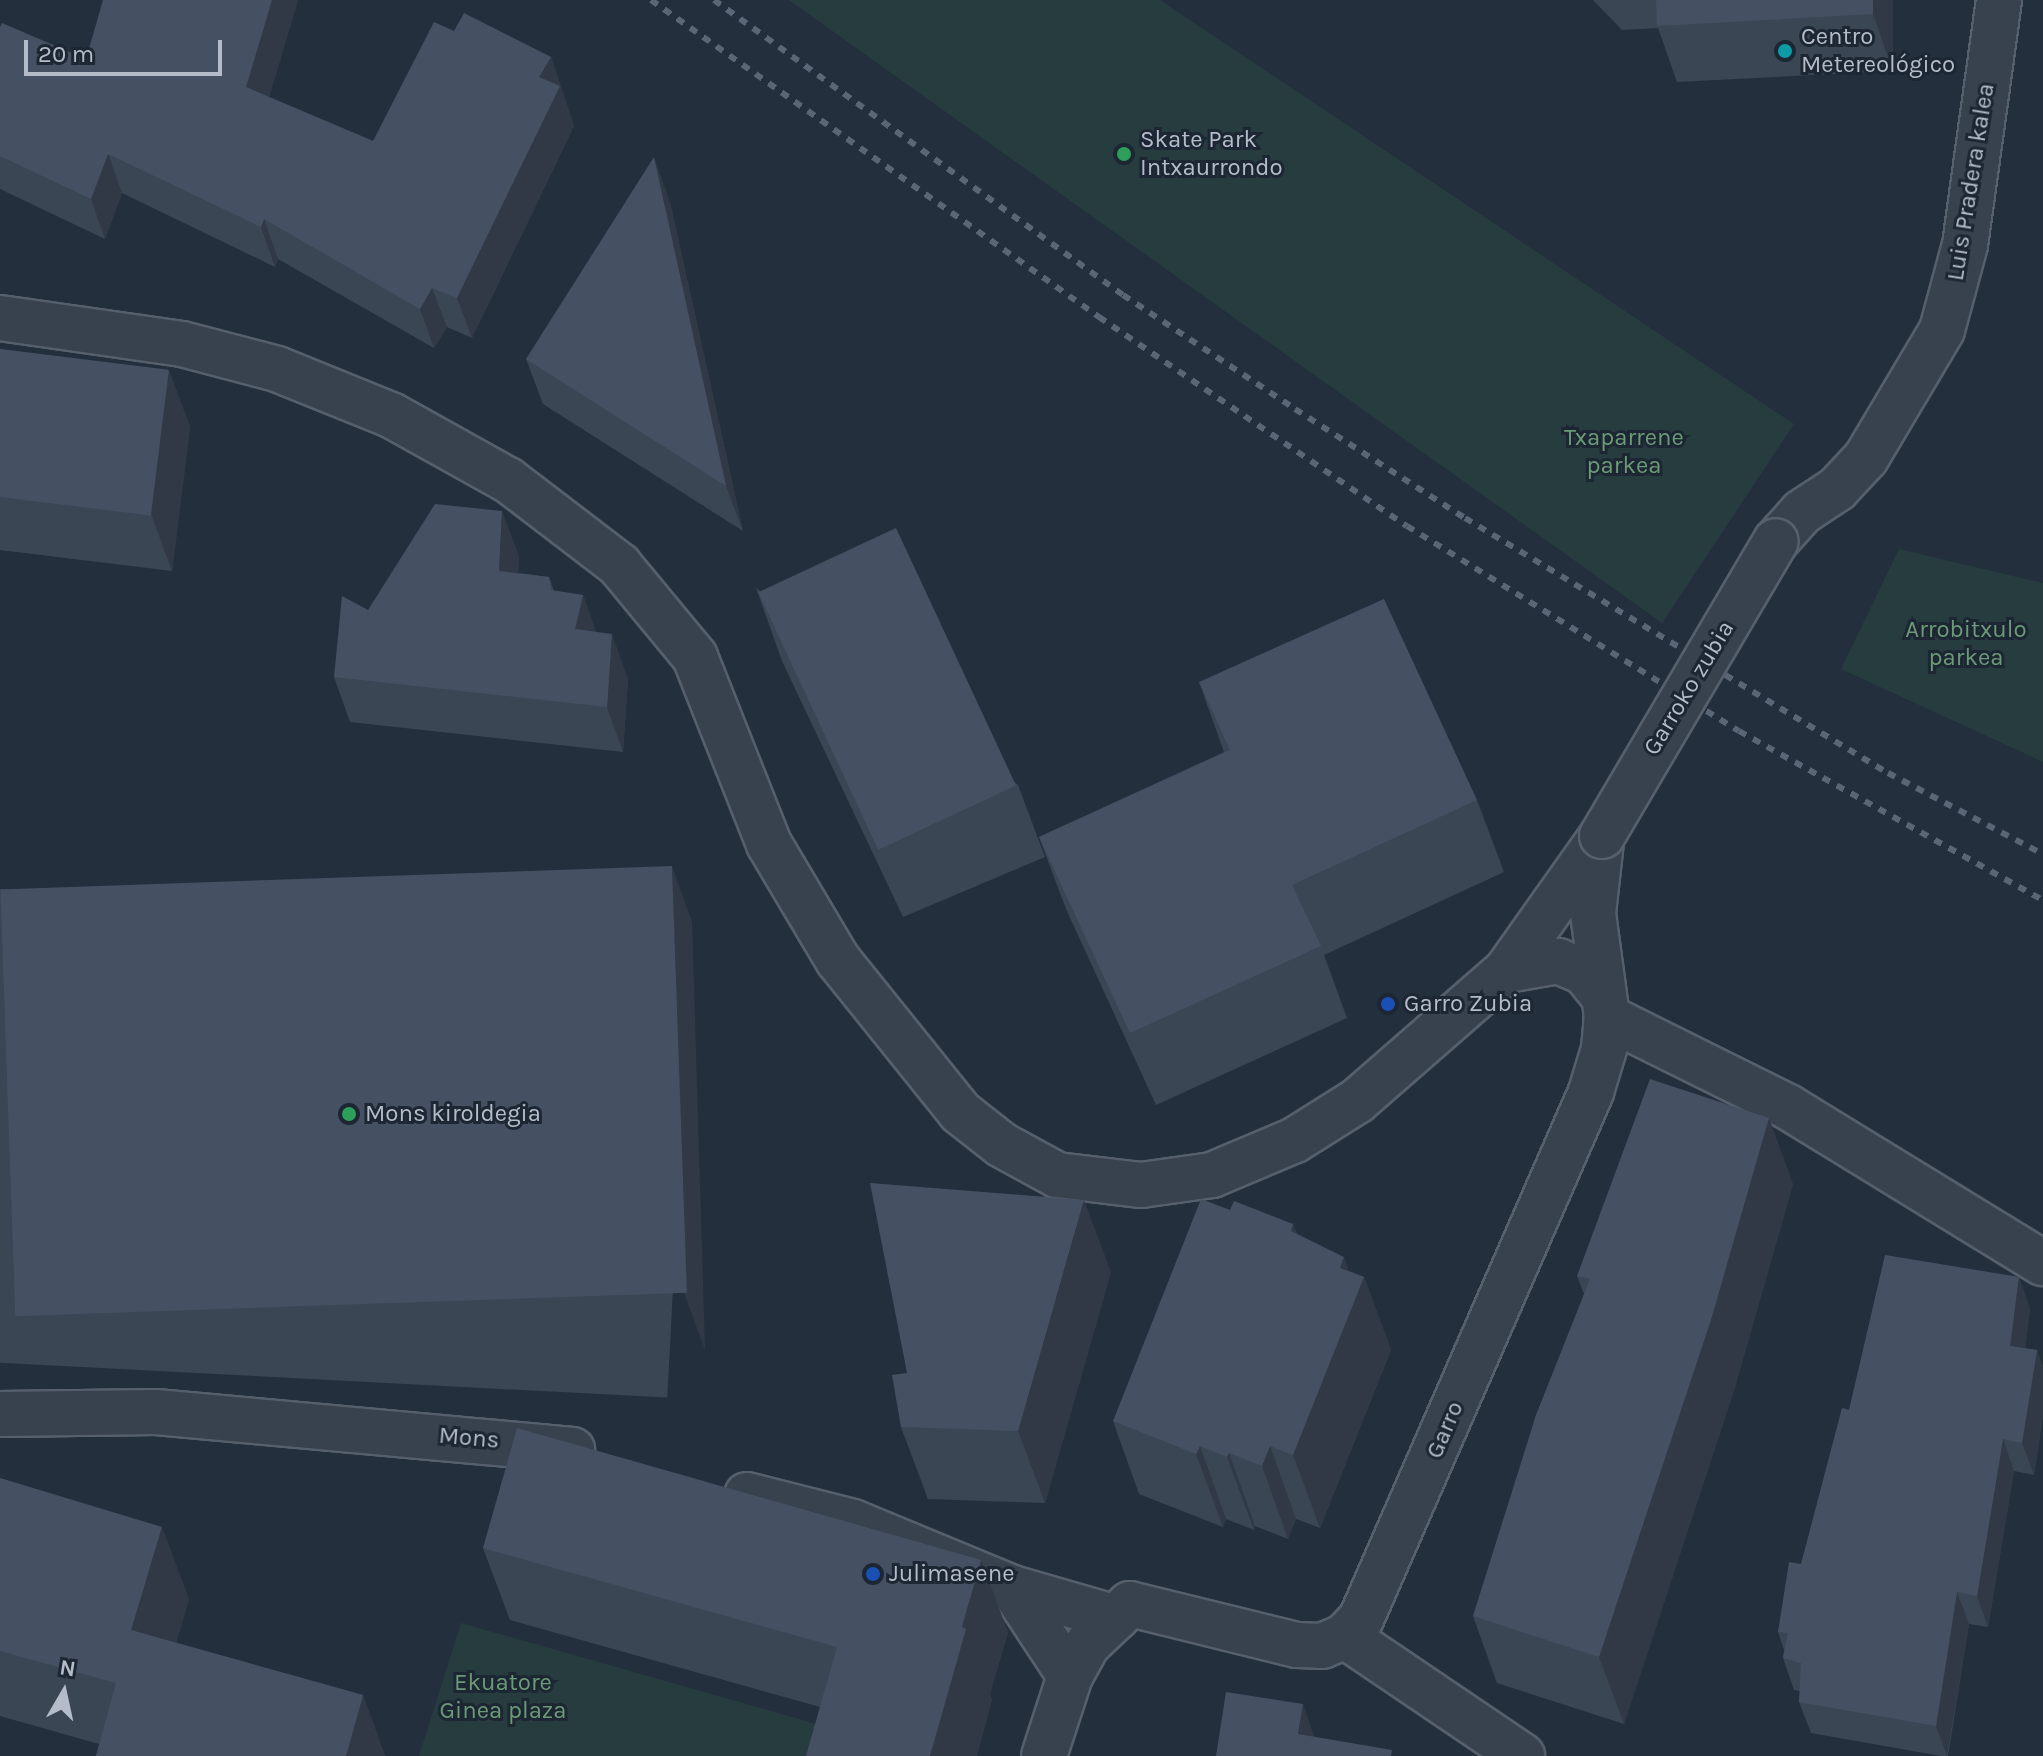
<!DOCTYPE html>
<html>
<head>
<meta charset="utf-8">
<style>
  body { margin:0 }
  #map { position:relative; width:2043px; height:1756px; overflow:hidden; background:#242f3e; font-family:Karla,sans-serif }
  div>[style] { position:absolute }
  .green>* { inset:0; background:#263c3f }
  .roads { filter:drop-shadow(2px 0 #565f6c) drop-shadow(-2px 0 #565f6c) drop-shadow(0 2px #565f6c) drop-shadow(0 -2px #565f6c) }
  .minor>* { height:44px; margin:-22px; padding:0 22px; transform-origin:22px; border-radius:22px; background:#38414e }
  .rail>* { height:6px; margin-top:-3px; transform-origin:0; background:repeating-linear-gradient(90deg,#5a6575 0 8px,transparent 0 16px) }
  .bridges { filter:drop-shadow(2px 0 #565f6c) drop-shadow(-2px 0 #565f6c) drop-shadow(0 2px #565f6c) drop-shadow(0 -2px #565f6c) }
  .minor-bridge>* { height:44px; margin:-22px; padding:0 22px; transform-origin:22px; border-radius:22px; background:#38414e }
  .wall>* { inset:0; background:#3b4654; transform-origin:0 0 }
  .shaded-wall>* { inset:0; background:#303945 }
  .building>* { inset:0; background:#455162; transform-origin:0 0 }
  .dots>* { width:22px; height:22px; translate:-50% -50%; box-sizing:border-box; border:4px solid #1d2633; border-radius:50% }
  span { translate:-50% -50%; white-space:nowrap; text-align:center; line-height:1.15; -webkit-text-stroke:6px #1d2633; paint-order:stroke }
  .poi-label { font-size:24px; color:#b4bcc9 }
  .left { translate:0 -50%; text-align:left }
  .street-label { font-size:24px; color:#b4bcc9 }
  .park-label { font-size:24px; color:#6b9a76 }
  .north { position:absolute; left:24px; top:1652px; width:80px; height:80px; -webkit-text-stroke:6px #1d2633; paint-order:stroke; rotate:9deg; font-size:22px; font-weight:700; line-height:32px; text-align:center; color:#b4bcc9 }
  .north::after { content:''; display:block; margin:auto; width:28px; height:36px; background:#b4bcc9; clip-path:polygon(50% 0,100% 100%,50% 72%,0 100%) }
  .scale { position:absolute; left:24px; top:40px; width:198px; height:36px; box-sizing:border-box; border:4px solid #b4bcc9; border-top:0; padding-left:10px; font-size:24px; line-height:28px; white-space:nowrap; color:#b4bcc9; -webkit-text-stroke:6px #1d2633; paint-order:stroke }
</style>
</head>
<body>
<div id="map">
  <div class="green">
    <div style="clip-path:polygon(789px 0,1160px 0,1794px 424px,1662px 623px)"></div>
    <div style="clip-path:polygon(1899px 549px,2043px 583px,2043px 762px,1841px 669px)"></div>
    <div style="clip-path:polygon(461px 1623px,852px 1734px,847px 1756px,419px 1756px)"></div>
  </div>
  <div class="roads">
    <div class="minor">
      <div style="left:0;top:318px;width:184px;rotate:8.1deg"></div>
      <div style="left:182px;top:344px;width:98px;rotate:14.7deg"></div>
      <div style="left:277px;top:369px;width:123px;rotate:22deg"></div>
      <div style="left:391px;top:415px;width:134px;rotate:29.1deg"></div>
      <div style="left:508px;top:480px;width:140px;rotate:37.4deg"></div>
      <div style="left:619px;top:565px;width:119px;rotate:50.4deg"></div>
      <div style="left:695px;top:657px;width:201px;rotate:68.4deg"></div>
      <div style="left:769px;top:844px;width:135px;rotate:59.3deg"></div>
      <div style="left:838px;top:960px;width:195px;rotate:51.2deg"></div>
      <div style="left:960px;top:1112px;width:53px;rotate:38.2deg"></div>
      <div style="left:1002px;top:1145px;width:63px;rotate:28.6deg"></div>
      <div style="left:1057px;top:1175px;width:85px;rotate:6.8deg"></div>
      <div style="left:1141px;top:1185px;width:72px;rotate:-8deg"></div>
      <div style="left:1212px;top:1175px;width:90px;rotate:-22.9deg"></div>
      <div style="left:1295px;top:1140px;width:73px;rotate:-32.2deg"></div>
      <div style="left:1357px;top:1101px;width:199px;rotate:-41.1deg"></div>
      <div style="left:1507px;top:970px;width:164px;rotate:-54.7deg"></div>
      <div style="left:1776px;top:541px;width:39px;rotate:-48deg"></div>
      <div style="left:1802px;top:512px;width:42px;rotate:-33.3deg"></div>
      <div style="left:1837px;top:489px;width:42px;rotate:-46.9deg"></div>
      <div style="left:1866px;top:458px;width:149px;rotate:-59.3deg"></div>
      <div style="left:1942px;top:330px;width:88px;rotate:-74.9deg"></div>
      <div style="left:1965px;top:245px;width:247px;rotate:-82.1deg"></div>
      <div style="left:1507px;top:970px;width:52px;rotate:-10deg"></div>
      <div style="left:1558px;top:961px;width:28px;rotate:23deg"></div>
      <div style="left:1584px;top:972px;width:26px;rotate:51deg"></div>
      <div style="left:1607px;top:1017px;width:202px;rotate:26.4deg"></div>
      <div style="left:1788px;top:1107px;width:299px;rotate:31.5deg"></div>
      <div style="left:0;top:1414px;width:156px;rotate:-0.7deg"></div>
      <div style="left:156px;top:1412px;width:418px;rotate:5.2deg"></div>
      <div style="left:747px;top:1495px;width:109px;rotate:14.3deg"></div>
      <div style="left:853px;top:1522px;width:172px;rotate:22.5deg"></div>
      <div style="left:1012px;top:1588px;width:108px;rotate:16.1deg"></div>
      <div style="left:1012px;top:1588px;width:105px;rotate:56.6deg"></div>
      <div style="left:1345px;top:1636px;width:214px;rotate:34.1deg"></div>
      <div style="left:1044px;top:1756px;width:84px;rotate:-72deg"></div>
      <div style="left:1070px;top:1676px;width:37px;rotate:-61deg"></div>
      <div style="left:1088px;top:1644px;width:58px;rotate:-43.6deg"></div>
      <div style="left:1130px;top:1604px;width:172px;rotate:13.8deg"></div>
      <div style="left:1297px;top:1645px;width:25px;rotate:2deg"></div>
      <div style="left:1322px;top:1646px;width:25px;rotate:-23deg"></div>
      <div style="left:1345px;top:1636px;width:23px;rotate:-47deg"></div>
      <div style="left:1361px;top:1619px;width:575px;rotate:-66.42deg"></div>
      <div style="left:1591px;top:1092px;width:45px;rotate:-73.2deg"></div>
      <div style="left:1604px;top:1049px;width:32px;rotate:-85deg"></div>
      <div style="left:1607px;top:1017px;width:105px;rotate:-97.7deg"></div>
      <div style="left:1593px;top:913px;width:71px;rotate:-83.6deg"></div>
    </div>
  </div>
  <div class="rail">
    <div style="left:651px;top:0;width:549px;rotate:35.28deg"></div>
    <div style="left:1099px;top:317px;width:372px;rotate:34.2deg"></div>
    <div style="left:1407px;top:526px;width:390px;rotate:31.7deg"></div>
    <div style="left:1739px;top:731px;width:348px;rotate:29.1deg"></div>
    <div style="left:714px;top:0;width:504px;rotate:35.8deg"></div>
    <div style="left:1123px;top:295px;width:206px;rotate:33.5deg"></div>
    <div style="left:1295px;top:409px;width:202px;rotate:32.7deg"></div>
    <div style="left:1465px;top:518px;width:494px;rotate:31.1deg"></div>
    <div style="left:1888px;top:773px;width:175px;rotate:27.6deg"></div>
  </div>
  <div class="bridges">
    <div class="minor-bridge">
      <div style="left:1602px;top:836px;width:342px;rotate:-59.5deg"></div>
    </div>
  </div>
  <div class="wall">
    <div style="clip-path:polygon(298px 0,269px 97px,373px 141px,454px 31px,551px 57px,574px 126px,472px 338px,447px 327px,434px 348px,278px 259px,275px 267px,122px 193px,105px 239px,0 189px,0 27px,86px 59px)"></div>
    <div style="clip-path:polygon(1593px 0,1893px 0,1893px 71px,1677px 82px,1658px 28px,1622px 30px)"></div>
    <div style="clip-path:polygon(670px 202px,743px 531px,543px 404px,526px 359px)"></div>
    <div style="clip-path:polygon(0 349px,169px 371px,190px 427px,172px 571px,0 550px)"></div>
    <div style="clip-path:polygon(519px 556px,518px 573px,549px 577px,554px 591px,583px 595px,596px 632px,628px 679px,623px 752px,350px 722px,334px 677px)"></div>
    <div style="clip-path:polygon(756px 588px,1018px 785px,1045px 857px,903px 917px,782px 661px)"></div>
    <div style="clip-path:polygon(1199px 682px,1477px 800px,1504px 872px,1324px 955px,1347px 1018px,1156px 1105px,1066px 909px,1039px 837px,1224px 752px)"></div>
    <div style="left:0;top:889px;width:693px;height:473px;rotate:3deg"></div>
    <div style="clip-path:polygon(1793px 1184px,1735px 1387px,1624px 1724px,1497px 1683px,1473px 1616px,1584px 1294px,1577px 1276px)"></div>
    <div style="clip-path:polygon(1230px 1210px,1293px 1224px,1297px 1234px,1349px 1271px,1364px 1277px,1391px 1350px,1320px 1528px,1296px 1519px,1288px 1539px,1255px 1526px,1254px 1530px,1226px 1519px,1223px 1527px,1139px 1494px,1113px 1421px)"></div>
    <div style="clip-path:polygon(1111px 1272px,1045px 1503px,928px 1499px,901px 1427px,907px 1373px)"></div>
    <div style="clip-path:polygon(2030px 1308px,2025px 1349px,2037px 1350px,2043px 1367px,2043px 1415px,2034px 1475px,2014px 1471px,1988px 1627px,1969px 1624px,1948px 1756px,1941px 1756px,1811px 1733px,1799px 1702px,1800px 1691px,1794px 1690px,1783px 1658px,1784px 1650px,1778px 1632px,1801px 1564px,1849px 1410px)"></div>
    <div style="clip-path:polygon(0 1478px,189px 1599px,176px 1643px,363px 1695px,385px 1756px,96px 1756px,99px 1744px,0 1716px)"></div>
    <div style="clip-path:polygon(483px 1548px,1008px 1632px,990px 1694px,992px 1701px,820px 1707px,510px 1620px)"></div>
  </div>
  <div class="shaded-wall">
    <div style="clip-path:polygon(272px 0,298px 0,260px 126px,246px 87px)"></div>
    <div style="clip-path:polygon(1873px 0,1893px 0,1893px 71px,1873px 14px)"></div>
    <div style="clip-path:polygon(551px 57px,574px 126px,472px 338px,457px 298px,539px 77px)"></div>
    <div style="clip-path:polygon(108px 154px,122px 193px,105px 239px,91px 199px)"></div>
    <div style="clip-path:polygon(654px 157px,670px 202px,743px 531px,726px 486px)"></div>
    <div style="clip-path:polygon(264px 219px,278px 259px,275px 267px,261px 227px)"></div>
    <div style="clip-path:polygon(432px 288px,447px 327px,434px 348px,420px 309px)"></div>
    <div style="clip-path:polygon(169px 371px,190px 427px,172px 571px,151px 514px)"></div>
    <div style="clip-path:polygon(502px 511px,519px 556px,516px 616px,499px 571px)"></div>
    <div style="clip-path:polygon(583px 595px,599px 640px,575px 629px)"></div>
    <div style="clip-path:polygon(612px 634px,628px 679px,623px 752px,607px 707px)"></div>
    <div style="clip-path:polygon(672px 866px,692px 922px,705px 1350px,684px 1293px)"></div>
    <div style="clip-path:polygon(1769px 1118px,1793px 1184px,1735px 1387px,1624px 1724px,1599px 1657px)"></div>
    <div style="clip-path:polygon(1084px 1200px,1111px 1272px,1045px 1503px,1018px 1431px)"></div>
    <div style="clip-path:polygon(1293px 1224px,1320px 1296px,1291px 1231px)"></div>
    <div style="clip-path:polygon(1344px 1257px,1357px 1294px,1364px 1277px,1391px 1350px,1320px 1528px,1293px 1455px,1340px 1268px)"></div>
    <div style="clip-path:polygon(2019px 1277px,2030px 1308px,2022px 1378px,2010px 1346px)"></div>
    <div style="clip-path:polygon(2037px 1350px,2043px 1367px,2043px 1415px,2034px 1475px,2022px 1443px)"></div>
    <div style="clip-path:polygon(2003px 1439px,2014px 1471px,1988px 1627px,1977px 1596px)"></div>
    <div style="clip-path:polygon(1200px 1446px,1226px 1519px,1223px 1527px,1196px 1454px)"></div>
    <div style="clip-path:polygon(1270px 1446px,1296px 1519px,1288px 1539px,1262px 1466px)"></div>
    <div style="clip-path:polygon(1229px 1453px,1255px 1526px,1254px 1530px,1227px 1457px)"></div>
    <div style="clip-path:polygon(162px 1527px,189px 1599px,158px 1703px,131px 1630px)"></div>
    <div style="clip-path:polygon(981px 1560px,1008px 1632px,990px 1694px,992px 1701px,977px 1756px,930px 1756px,962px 1627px)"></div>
    <div style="clip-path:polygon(1957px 1592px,1969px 1624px,1947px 1756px,1936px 1726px)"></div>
    <div style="clip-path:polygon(363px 1695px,385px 1756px,346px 1756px)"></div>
    <div style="clip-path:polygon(1303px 1704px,1314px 1736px,1311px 1756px,1298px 1734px)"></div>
  </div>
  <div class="building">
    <div style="clip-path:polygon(103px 0,272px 0,246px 87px,373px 141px,434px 22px,454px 31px,464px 13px,551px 57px,539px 77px,560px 86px,457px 298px,432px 288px,420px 309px,264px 219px,261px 227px,108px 154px,91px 199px,0 156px,0 27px,2px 23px,86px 59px)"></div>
    <div style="clip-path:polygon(1656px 0,1873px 0,1873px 14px,1657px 26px)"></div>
    <div style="clip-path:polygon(654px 157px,726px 486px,526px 359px)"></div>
    <div style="left:0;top:349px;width:170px;height:147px;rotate:7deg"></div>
    <div style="clip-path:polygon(435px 504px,502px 511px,499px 571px,549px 577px,551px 590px,583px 595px,575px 629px,612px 634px,607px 707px,334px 677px,342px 596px,368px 610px)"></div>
    <div style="left:896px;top:528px;width:284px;height:152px;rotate:65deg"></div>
    <div style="clip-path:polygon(1384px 599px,1477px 800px,1292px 885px,1321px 946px,1130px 1033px,1039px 837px,1230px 750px,1199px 682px)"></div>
    <div style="left:672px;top:866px;width:427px;height:672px;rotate:88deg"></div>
    <div style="clip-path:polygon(1650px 1079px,1769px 1118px,1711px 1320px,1599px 1657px,1473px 1616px,1536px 1415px,1590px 1279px,1577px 1276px)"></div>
    <div style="clip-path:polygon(870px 1183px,1084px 1200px,1018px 1431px,901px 1427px,892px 1375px,907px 1373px)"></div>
    <div style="clip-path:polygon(1201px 1199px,1230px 1210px,1234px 1201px,1293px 1224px,1291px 1231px,1344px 1257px,1340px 1268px,1364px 1277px,1293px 1455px,1270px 1446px,1262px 1466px,1229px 1453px,1227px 1457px,1200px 1446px,1196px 1454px,1113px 1421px)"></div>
    <div style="clip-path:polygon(1885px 1255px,2019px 1277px,2010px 1346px,2037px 1350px,2022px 1443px,2003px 1439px,1977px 1596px,1957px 1592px,1936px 1726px,1799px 1702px,1801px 1663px,1783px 1658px,1788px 1633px,1778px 1632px,1789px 1562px,1801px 1564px,1842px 1408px,1849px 1410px)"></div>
    <div style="clip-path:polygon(517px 1428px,981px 1560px,962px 1627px,966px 1629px,930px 1756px,806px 1756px,837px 1647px,483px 1548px)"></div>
    <div style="clip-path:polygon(0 1478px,162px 1527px,131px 1630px,363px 1695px,346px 1756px,96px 1756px,116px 1683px,0 1651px)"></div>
    <div style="clip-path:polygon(1226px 1692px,1303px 1704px,1298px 1734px,1392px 1750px,1391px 1756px,1216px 1756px)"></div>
  </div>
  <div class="dots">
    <div style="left:1785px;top:51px;background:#0f9aa8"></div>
    <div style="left:1124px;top:154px;background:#2e9e5b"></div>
    <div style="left:1388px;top:1004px;background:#1a4fb4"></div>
    <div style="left:349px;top:1114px;background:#2e9e5b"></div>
    <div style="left:873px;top:1574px;background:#1a4fb4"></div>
  </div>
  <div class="poi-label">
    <span class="left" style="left:1801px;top:51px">Centro<br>Metereológico</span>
    <span class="left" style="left:1140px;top:154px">Skate Park<br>Intxaurrondo</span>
    <span class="left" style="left:1404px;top:1004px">Garro Zubia</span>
    <span class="left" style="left:365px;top:1114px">Mons kiroldegia</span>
    <span class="left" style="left:889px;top:1574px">Julimasene</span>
  </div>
  <div class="street-label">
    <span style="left:1971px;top:182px;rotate:-81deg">Luis Pradera kalea</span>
    <span style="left:1689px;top:688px;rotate:-59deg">Garroko zubia</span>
    <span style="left:1445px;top:1430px;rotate:-67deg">Garro</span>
    <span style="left:469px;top:1438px;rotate:5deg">Mons</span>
  </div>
  <div class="park-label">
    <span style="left:1624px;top:452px">Txaparrene<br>parkea</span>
    <span style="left:1966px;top:644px">Arrobitxulo<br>parkea</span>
    <span style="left:503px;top:1697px">Ekuatore<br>Ginea plaza</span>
  </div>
  <div class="north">N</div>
  <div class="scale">20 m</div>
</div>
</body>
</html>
